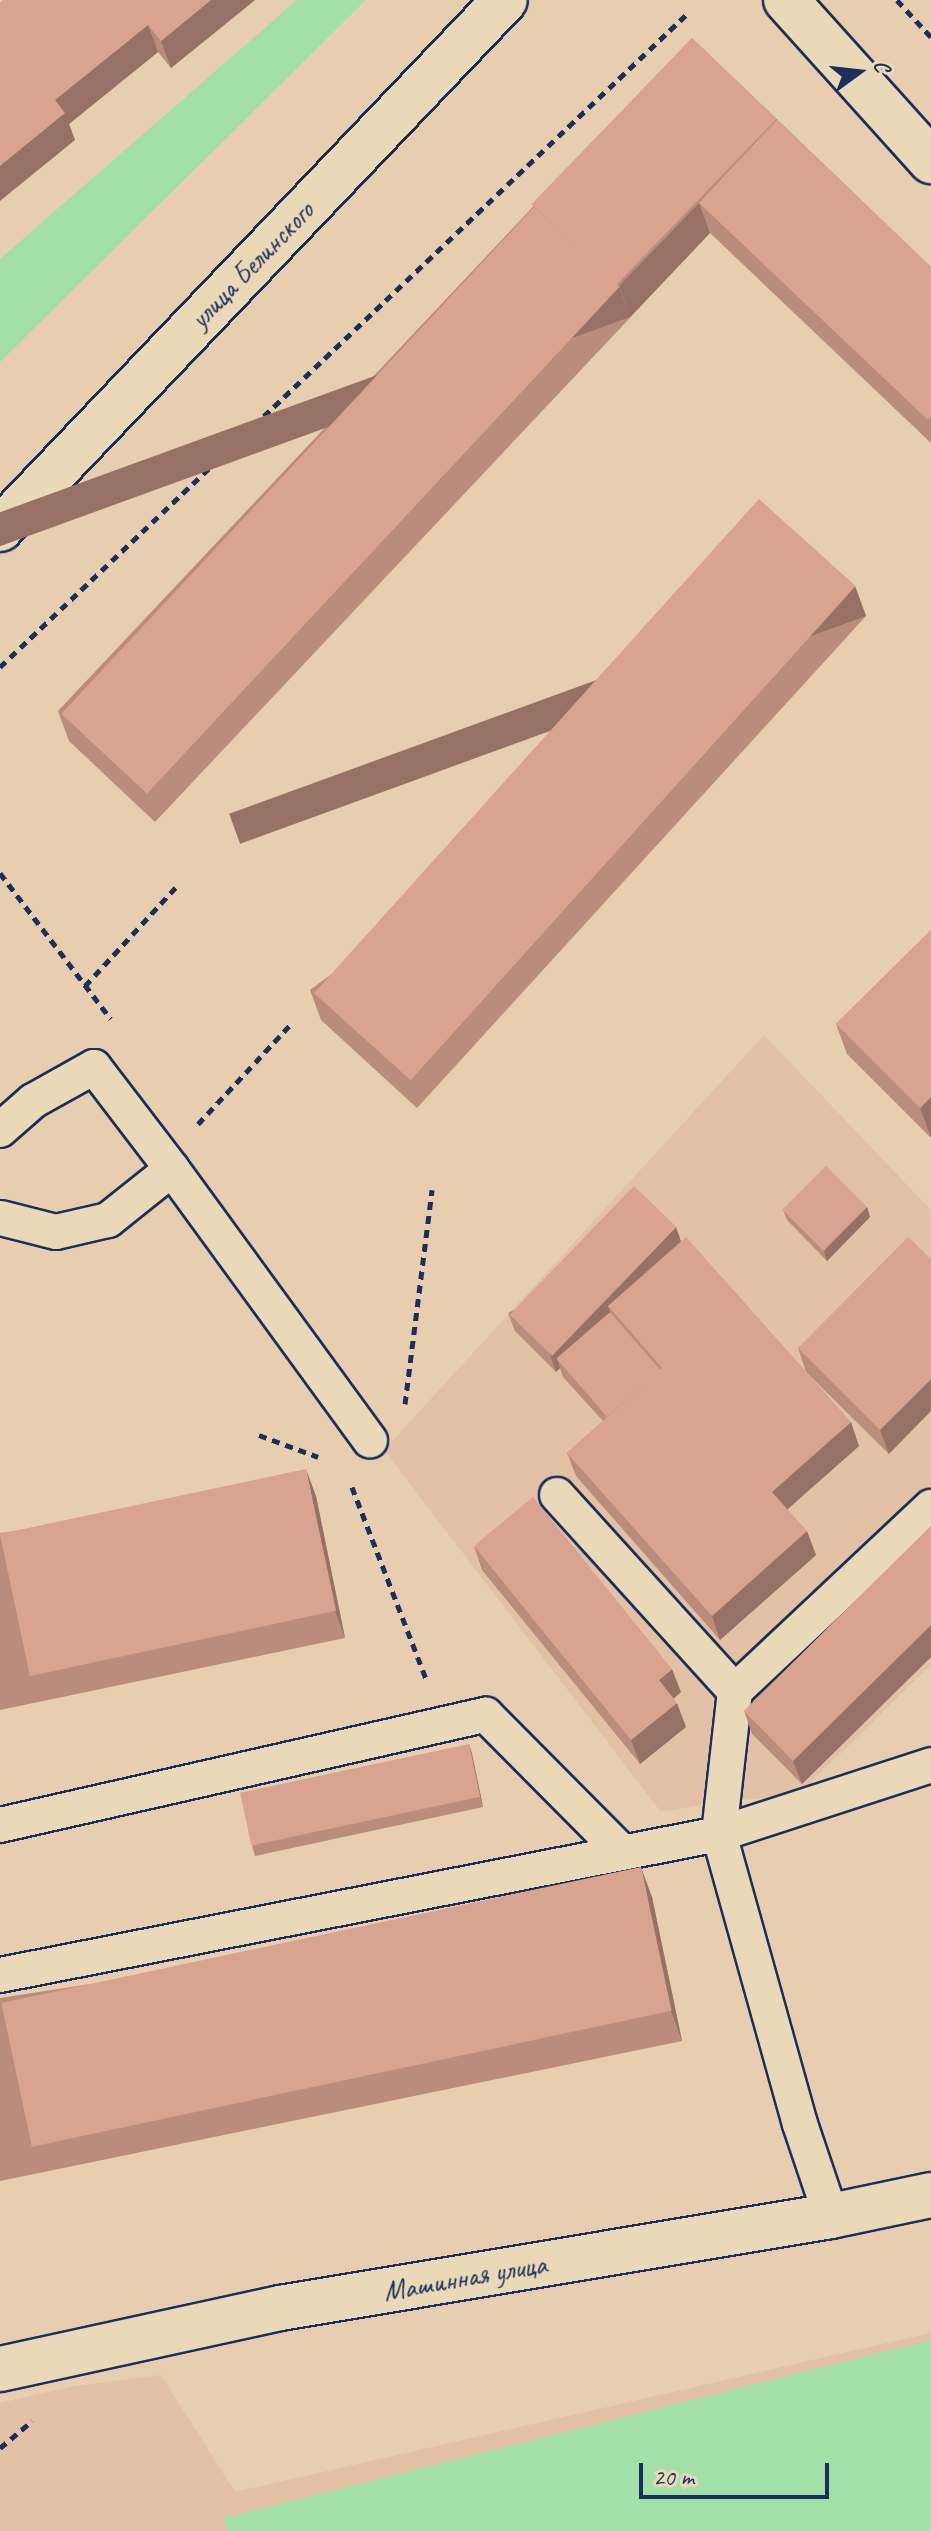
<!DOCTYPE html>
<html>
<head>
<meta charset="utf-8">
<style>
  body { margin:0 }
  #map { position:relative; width:931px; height:2531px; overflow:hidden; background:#e6ceae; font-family:Caveat,sans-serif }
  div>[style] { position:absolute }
  .built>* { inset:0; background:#e2c1a5 }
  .green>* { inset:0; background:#a2e0a7 }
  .path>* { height:5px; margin-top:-2.5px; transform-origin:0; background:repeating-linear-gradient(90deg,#1b2f5e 0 8px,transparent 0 14px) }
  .roads { filter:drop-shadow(2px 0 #1b2f5e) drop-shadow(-2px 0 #1b2f5e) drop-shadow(0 2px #1b2f5e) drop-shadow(0 -2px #1b2f5e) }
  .service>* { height:34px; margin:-17px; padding:0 17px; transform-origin:17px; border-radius:17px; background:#ead9b6 }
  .minor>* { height:44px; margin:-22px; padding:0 22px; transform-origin:22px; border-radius:22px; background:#ead9b6 }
  .secondary>* { height:44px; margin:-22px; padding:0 22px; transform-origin:22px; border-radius:22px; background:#ead9b6 }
  .wall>* { inset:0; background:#ba8c7b }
  .shaded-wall>* { inset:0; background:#977264; transform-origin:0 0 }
  .building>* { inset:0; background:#d8a38f; transform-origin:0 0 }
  span { translate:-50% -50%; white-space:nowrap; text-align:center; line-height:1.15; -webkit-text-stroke:8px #ead9b6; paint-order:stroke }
  .street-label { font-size:28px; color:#1b2f5e }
  .north { position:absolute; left:819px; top:32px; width:80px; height:80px; -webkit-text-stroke:6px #ead9b6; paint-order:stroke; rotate:75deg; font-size:22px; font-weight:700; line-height:32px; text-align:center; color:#1b2f5e }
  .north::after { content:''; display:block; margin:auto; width:28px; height:36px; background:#1b2f5e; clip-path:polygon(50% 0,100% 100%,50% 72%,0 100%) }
  .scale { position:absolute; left:639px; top:2463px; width:190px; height:36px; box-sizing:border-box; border:4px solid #1b2f5e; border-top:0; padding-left:10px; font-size:24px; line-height:28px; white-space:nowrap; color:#1b2f5e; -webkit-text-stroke:6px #ead9b6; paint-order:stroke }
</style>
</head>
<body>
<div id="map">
  <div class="built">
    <div style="clip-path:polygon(764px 1035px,931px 1210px,931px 1665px,797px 1796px,723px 1801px,661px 1812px,384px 1450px)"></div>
    <div style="clip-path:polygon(931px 2333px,931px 2531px,0 2531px,0 2403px,75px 2386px,161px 2375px,235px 2492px)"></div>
  </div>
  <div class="green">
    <div style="clip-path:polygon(297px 0,366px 0,0 362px,0 259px)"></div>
    <div style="clip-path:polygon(931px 2340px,931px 2531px,227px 2531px,224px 2518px)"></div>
  </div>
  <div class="path">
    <div style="left:897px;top:0;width:50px;rotate:47.4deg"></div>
    <div style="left:0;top:667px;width:948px;rotate:-43.55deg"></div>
    <div style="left:0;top:873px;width:183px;rotate:52.8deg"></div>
    <div style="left:85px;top:986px;width:137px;rotate:-47.4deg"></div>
    <div style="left:198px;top:1124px;width:135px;rotate:-47.1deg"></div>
    <div style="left:405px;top:1404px;width:216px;rotate:-82.8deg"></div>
    <div style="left:259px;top:1435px;width:63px;rotate:20.4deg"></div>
    <div style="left:352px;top:1487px;width:206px;rotate:68.9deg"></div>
    <div style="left:0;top:2448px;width:42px;rotate:-40.2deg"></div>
  </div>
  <div class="roads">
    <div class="service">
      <div style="left:0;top:1130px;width:44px;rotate:-41.3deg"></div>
      <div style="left:33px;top:1101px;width:70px;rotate:-29.1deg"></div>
      <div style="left:94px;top:1067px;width:128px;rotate:52.6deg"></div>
      <div style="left:172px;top:1169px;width:82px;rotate:141.4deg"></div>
      <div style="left:108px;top:1220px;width:53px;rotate:167deg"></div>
      <div style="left:56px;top:1232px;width:57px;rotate:-165.7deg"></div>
      <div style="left:172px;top:1169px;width:336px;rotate:53.9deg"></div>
      <div style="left:557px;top:1495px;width:265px;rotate:47.8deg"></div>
      <div style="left:735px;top:1691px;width:144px;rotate:96.4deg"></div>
      <div style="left:719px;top:1834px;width:301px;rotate:74.4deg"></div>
      <div style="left:800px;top:2124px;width:97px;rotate:71.4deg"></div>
      <div style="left:735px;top:1691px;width:269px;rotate:-43.2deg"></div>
      <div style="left:0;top:1825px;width:498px;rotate:-12.8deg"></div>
      <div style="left:486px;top:1715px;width:194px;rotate:45.2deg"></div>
      <div style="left:0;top:1975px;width:733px;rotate:-11.1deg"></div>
      <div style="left:719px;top:1834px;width:223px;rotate:-18deg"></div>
    </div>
    <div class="minor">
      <div style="left:786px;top:0;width:217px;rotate:48deg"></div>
      <div style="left:0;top:2369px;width:287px;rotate:-12.3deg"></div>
      <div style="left:280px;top:2308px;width:559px;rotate:-9.48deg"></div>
      <div style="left:831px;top:2216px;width:102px;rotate:-11.9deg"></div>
    </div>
    <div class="secondary">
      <div style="left:0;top:529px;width:731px;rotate:-46.33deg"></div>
    </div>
  </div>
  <div class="wall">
    <div style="clip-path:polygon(3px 0,255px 0,171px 68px,158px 52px,69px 124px,75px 140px)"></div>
    <div style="clip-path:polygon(692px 38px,931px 267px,931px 443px,710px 233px,155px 822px,69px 741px,58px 711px)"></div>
    <div style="clip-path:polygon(855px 586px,866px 616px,417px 1108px,321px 1020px,310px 990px)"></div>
    <div style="clip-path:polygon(931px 930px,931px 1138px,847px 1054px,836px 1024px)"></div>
    <div style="clip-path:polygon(867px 1207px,870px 1217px,827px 1261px,787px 1220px,783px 1210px)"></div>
    <div style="clip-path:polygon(676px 1227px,681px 1241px,859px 1446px,787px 1509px,816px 1555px,720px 1640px,576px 1476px,567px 1453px,603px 1421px,563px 1377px,560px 1368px,556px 1372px,515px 1331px,508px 1313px)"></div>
    <div style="clip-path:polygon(931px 1259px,889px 1454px,806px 1372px,798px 1348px)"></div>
    <div style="clip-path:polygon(316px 1496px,345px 1638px,0 1710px,0 1533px)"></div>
    <div style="clip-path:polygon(931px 1526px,931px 1657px,802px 1784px,752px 1734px,744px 1711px)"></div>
    <div style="clip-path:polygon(474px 1546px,681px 1692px,673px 1699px,686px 1727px,640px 1764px,482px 1570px)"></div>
    <div style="clip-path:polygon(469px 1744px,472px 1754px,483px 1807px,255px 1856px,252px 1846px)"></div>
    <div style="clip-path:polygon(652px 1897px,682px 2041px,0 2181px,0 1998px)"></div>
  </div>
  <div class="shaded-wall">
    <div style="clip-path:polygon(211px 0,255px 0,171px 68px,161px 41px)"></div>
    <div style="clip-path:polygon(148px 25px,158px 52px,69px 124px,75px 140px,0 201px,0 166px,55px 100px)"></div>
    <div style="clip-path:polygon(699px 203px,710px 233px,630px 317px,619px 286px)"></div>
    <div style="left:619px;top:287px;width:32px;height:693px;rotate:70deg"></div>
    <div style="left:855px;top:586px;width:32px;height:666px;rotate:70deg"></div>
    <div style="clip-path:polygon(931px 1097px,931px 1137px,920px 1108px)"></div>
    <div style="clip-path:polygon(867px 1207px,870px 1217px,827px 1261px,824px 1251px)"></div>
    <div style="clip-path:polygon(676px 1227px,682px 1245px,608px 1306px,612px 1316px,557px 1359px,560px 1368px,556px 1372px,550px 1354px)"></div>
    <div style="clip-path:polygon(931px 1379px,931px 1411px,889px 1454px,880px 1430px)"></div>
    <div style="clip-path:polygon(851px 1422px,859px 1446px,780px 1516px,772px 1492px)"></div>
    <div style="clip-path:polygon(306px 1469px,316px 1496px,345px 1638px,335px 1611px)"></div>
    <div style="clip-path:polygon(807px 1531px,816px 1555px,720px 1640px,712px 1616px)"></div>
    <div style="clip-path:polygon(931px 1625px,931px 1657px,802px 1784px,793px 1761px)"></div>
    <div style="clip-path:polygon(672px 1669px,681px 1692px,667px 1704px,659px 1680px)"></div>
    <div style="clip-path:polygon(677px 1703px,686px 1727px,640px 1764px,631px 1740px)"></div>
    <div style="clip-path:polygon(469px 1744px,472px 1754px,483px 1807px,480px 1797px)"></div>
    <div style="clip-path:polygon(641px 1867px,652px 1897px,682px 2041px,671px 2011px)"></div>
  </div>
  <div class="building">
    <div style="clip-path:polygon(3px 0,211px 0,161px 41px,148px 25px,55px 100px,65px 113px,0 166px,0 3px)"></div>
    <div style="left:692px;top:38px;width:117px;height:231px;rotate:44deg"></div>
    <div style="clip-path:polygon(777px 120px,931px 267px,931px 417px,928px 420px,699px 203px)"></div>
    <div style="left:534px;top:207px;width:117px;height:693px;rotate:43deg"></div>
    <div style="left:759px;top:499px;width:130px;height:665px;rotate:42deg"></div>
    <div style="clip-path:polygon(931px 930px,931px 1097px,920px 1108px,836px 1024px)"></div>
    <div style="left:826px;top:1166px;width:58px;height:62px;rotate:45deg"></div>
    <div style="left:634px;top:1186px;width:59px;height:179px;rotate:44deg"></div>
    <div style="clip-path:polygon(686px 1237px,851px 1422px,772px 1492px,807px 1531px,712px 1616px,567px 1453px,662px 1368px,608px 1306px)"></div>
    <div style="clip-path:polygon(908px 1237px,931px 1259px,931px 1379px,880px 1430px,798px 1348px)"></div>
    <div style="left:610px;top:1312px;width:77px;height:71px;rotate:49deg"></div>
    <div style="left:306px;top:1469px;width:145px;height:313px;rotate:78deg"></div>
    <div style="clip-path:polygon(533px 1497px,672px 1669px,659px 1680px,677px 1703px,631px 1740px,474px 1546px)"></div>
    <div style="clip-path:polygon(931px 1526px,931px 1625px,793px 1761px,744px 1711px)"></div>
    <div style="left:469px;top:1744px;width:54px;height:234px;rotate:78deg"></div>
    <div style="left:641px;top:1867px;width:147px;height:654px;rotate:78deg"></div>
  </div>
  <div class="street-label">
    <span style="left:252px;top:265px;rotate:-46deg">улица Белинского</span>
    <span style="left:465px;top:2278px;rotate:-10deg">Машинная улица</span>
  </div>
  <div class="north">С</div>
  <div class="scale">20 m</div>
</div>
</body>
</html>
